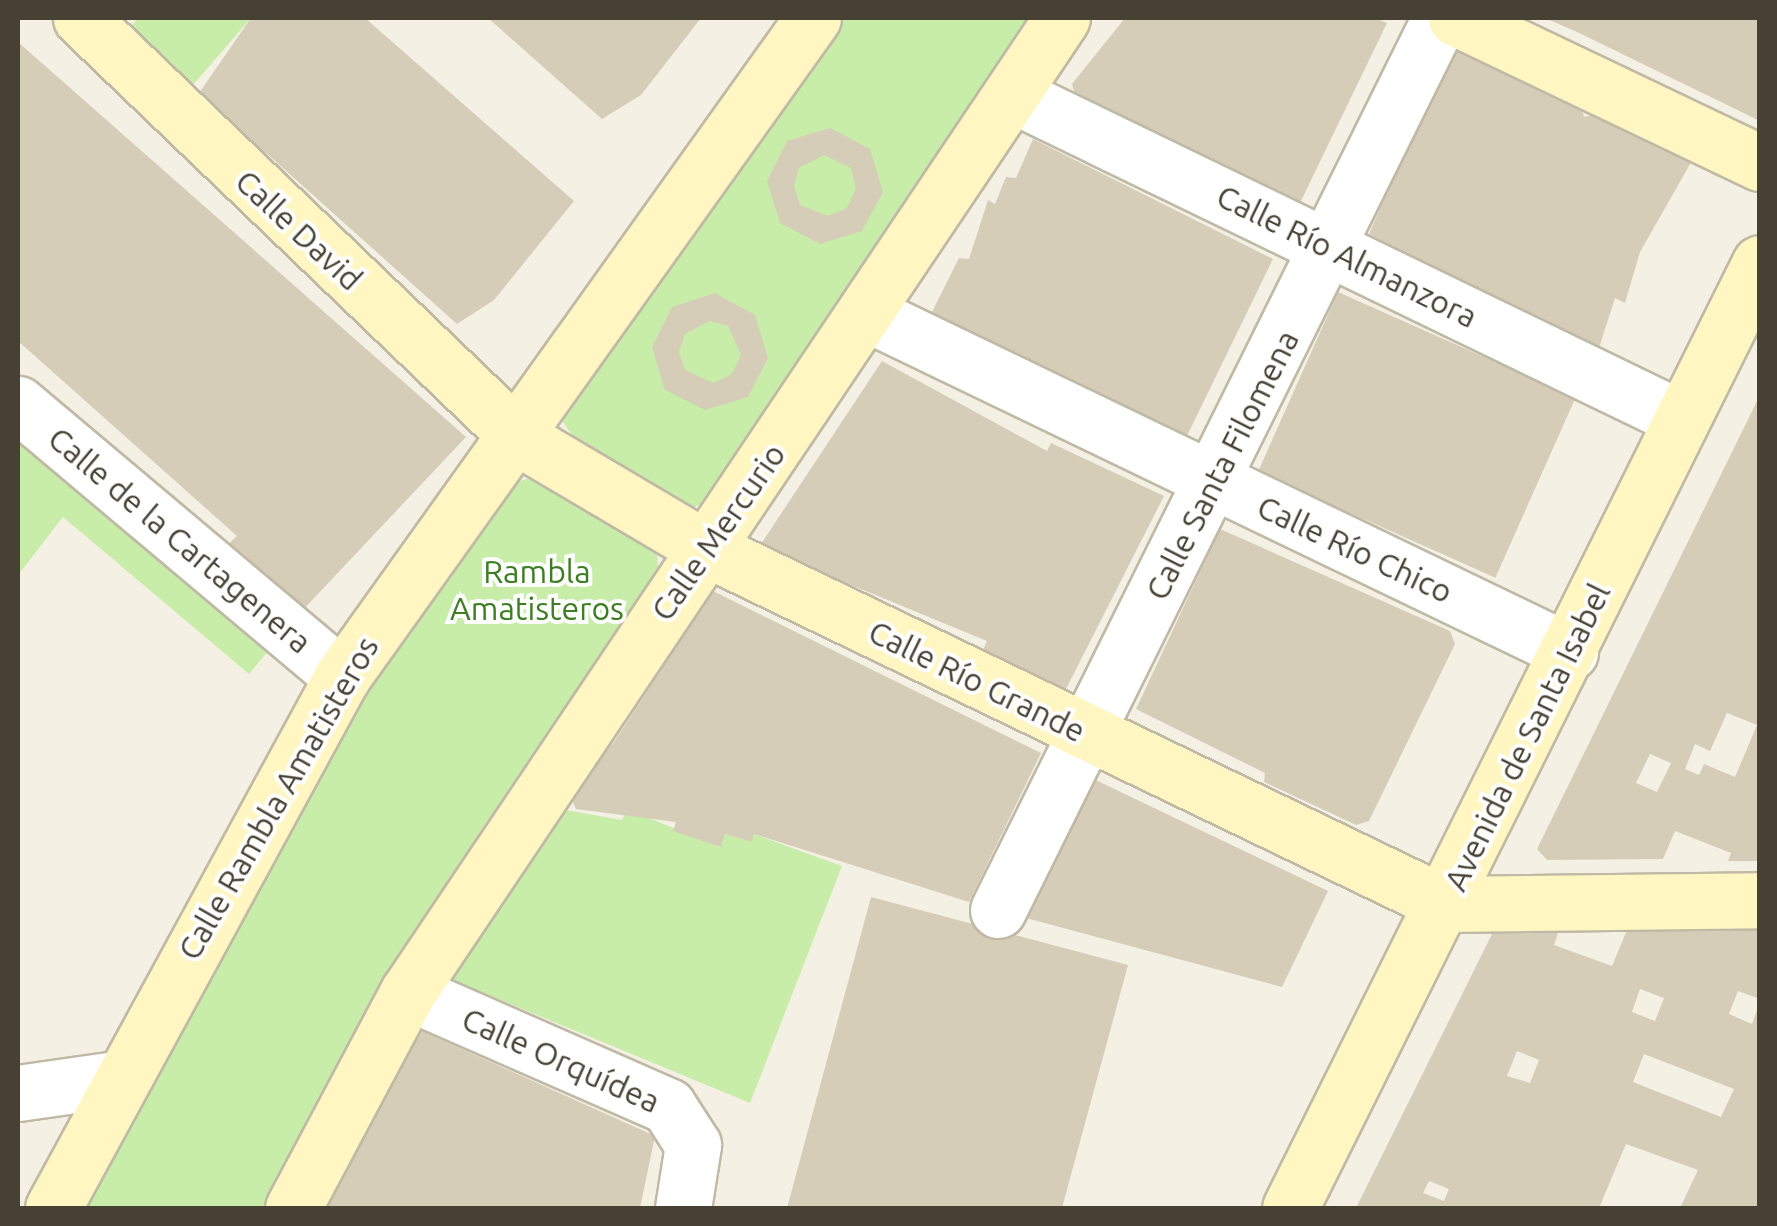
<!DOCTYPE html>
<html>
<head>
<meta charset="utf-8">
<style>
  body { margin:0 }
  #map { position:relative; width:1777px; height:1226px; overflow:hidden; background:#f4f0e4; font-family:Ubuntu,sans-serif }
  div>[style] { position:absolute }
  .green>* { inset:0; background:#c7eda8 }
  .building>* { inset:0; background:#d6cdb8; transform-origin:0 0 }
  .roads { filter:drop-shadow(2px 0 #c0b9a5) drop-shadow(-2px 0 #c0b9a5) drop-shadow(0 2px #c0b9a5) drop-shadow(0 -2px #c0b9a5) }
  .street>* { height:55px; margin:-27.5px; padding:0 27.5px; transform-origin:27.5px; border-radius:27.5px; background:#fff }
  .secondary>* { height:55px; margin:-27.5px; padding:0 27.5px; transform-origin:27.5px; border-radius:27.5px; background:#fff6c2 }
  span { translate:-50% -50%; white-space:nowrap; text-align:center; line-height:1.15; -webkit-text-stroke:8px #fff; paint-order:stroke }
  .street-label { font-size:32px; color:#464133 }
  .park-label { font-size:32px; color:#3c7e21 }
  .frame { position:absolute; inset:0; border:20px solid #464133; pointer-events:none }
</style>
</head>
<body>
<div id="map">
  <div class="green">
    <div style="clip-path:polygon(138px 18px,251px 18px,180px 100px,121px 40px)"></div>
    <div style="clip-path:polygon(834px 18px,1045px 18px,709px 501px,687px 510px,571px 434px,562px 420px,569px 396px)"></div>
    <div style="clip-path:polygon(18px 390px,286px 630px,249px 674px,63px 517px,18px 575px)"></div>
    <div style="clip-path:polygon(542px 474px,657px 550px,658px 568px,477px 836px,268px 1208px,74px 1208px,332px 742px,493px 490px)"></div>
    <div style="clip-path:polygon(537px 805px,622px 820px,627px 809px,720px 847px,725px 834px,751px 841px,754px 834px,842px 866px,750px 1103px,438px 974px)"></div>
  </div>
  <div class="building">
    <div style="clip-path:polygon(251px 18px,365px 18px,574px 201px,494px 300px,457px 324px,199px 93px)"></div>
    <div style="clip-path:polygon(488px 18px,701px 18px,641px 95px,602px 119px)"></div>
    <div style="clip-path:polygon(1125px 18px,1375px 18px,1387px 23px,1300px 203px,1078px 106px,1072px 84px)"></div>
    <div style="clip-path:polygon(1545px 18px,1760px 18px,1760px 121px,1577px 32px)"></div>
    <div style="clip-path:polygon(18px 42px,466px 437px,299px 614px,224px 548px,237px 536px,18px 341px)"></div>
    <div style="clip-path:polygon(1451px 46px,1581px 106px,1584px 117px,1597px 114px,1693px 159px,1640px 252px,1625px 303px,1615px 298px,1598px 351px,1369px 234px)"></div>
    <div style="clip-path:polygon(evenodd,830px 128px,870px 149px,883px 192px,862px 231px,820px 244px,780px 223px,767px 181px,787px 141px,830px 128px,824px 155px,851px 168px,856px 189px,847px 208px,828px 216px,800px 205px,794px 186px,799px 168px,824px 155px)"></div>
    <div style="clip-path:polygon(1033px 139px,1273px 259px,1184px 442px,929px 318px,959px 258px,969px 259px,988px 200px,995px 204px,1006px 177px,1016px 178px)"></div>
    <div style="left:1338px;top:292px;width:260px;height:197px;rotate:24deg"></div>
    <div style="clip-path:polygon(evenodd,715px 293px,755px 315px,768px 358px,748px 397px,705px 410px,665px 390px,652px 347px,672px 307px,715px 293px,710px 321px,728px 326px,741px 355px,732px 374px,713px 383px,685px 370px,679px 352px,685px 334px,710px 321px)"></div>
    <div style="clip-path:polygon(882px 361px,1047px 451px,1051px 443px,1164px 496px,1066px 689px,983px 650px,987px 641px,759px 547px)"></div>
    <div style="clip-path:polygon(evenodd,1760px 395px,1760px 861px,1728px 861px,1731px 853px,1675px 831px,1663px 859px,1547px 860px,1537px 849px,1760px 395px,1727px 713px,1757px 725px,1735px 777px,1704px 764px,1699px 775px,1685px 769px,1695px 744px,1710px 751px,1727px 713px,1760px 395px,1650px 754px,1671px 763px,1657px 792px,1636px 783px,1650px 754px)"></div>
    <div style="clip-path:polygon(1220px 529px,1450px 631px,1455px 644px,1369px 821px,1356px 825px,1264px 782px,1265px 773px,1136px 709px)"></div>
    <div style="clip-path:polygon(713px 591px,1041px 753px,969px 902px,754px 834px,752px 842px,725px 834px,721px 847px,673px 831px,676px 822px,576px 809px,570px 796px,604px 741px,612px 745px)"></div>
    <div style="clip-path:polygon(1083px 774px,1328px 891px,1282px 987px,1015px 915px)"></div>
    <div style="clip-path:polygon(871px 897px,1128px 965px,1062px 1208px,787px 1208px)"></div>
    <div style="clip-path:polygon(evenodd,1760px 927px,1760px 999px,1738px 991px,1729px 1014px,1752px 1024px,1759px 1005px,1760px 1208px,1680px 1208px,1698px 1170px,1626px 1144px,1599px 1208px,1356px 1208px,1494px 930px,1559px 930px,1554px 945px,1612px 966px,1627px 930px,1760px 927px,1640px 989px,1664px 998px,1655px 1021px,1632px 1012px,1640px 989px,1760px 927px,1517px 1051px,1539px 1060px,1530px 1083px,1507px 1076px,1517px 1051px,1760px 927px,1644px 1054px,1734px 1089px,1721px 1117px,1633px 1082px,1644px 1054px,1760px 927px,1429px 1181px,1449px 1189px,1444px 1201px,1423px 1193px,1429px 1181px)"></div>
    <div style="clip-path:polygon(413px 1027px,655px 1136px,640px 1208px,318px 1208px)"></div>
  </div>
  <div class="roads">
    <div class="street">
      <div style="left:1013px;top:95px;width:741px;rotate:25.84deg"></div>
      <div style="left:870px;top:315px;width:777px;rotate:25.71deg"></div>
      <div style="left:18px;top:404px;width:424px;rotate:40.1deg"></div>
      <div style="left:998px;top:910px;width:996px;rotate:-63.64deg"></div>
      <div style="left:408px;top:992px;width:284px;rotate:23.7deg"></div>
      <div style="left:668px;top:1106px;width:46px;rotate:57.3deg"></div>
      <div style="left:693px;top:1145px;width:64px;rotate:99deg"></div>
      <div style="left:18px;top:1093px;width:99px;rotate:-8.1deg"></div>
    </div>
    <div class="secondary">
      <div style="left:81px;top:18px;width:607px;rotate:43.8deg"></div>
      <div style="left:519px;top:438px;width:216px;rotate:30.6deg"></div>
      <div style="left:705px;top:548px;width:821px;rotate:25.69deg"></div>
      <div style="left:1445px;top:904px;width:315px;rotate:-0.7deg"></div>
      <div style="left:1456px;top:18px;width:337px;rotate:25.5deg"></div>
      <div style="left:53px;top:1208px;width:605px;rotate:-61.44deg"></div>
      <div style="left:342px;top:677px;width:810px;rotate:-54.45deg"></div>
      <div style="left:293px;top:1208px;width:245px;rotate:-62deg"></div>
      <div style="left:408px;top:992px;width:1173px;rotate:-56.12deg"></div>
      <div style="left:1290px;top:1208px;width:1055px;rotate:-63.56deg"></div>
    </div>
  </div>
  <div class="street-label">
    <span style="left:299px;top:230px;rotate:43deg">Calle David</span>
    <span style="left:1347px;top:256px;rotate:26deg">Calle Río Almanzora</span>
    <span style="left:1222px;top:465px;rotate:-63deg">Calle Santa Filomena</span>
    <span style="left:718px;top:532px;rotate:-55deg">Calle Mercurio</span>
    <span style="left:180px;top:540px;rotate:40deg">Calle de la Cartagenera</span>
    <span style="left:1355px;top:549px;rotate:25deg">Calle Río Chico</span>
    <span style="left:977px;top:681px;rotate:26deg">Calle Río Grande</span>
    <span style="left:1527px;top:737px;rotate:-64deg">Avenida de Santa Isabel</span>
    <span style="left:278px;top:798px;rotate:-60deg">Calle Rambla Amatisteros</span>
    <span style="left:561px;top:1060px;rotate:24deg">Calle Orquídea</span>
  </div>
  <div class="park-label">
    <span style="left:537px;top:590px">Rambla<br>Amatisteros</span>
  </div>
  <div class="frame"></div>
</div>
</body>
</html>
